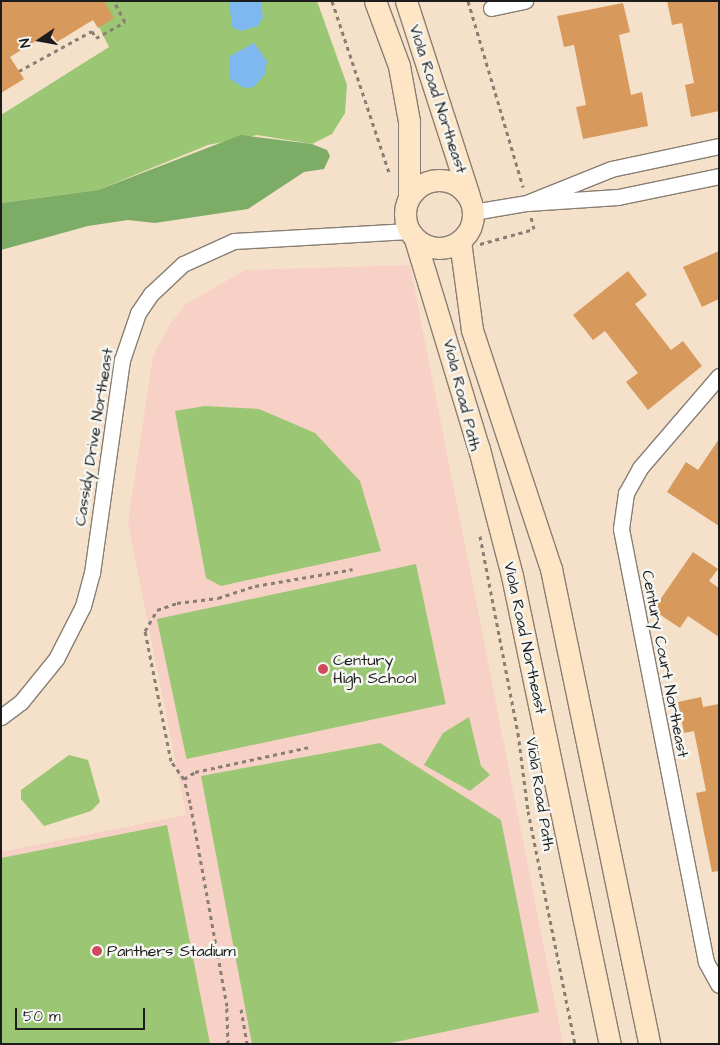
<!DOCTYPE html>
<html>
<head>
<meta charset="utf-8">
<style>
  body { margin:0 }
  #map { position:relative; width:720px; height:1045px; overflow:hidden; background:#f5e1ca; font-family:"Architects Daughter",sans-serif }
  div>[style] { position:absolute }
  .built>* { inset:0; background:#f7d1c6 }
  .green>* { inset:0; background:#9bc774; transform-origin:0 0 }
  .forest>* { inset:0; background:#7cac66 }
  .water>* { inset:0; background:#7eb8ef }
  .building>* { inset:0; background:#d89a5c }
  .path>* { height:3px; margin-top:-1.5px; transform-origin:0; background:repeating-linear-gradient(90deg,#887e73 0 4px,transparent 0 8px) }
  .roads { filter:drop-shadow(1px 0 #887e73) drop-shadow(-1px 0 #887e73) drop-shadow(0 1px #887e73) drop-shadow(0 -1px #887e73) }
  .street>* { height:15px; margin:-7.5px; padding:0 7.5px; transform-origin:7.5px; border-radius:7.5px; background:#fff }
  .secondary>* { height:21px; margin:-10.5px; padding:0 10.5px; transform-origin:10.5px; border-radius:10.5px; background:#fde5c5 }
  .secondary>.ring { margin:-10.5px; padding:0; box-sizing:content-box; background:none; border:21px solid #fde5c5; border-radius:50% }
  .dots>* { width:14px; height:14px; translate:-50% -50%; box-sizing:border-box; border:2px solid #f6f6f2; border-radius:50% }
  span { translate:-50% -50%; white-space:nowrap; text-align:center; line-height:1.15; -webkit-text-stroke:5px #f6f6f2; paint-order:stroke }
  .street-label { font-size:16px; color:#1c1c1c }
  .poi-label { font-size:16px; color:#1c1c1c }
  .left { translate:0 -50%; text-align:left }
  .frame { position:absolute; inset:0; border:2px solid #1c1c1c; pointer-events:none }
  .north { position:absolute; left:15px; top:15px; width:50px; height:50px; -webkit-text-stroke:4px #f6f6f2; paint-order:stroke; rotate:258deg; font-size:14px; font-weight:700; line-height:20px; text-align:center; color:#1c1c1c }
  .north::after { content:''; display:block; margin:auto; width:18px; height:22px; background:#1c1c1c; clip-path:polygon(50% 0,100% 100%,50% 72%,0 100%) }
  .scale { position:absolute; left:15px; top:1008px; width:130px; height:22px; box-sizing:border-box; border:2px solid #1c1c1c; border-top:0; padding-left:6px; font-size:15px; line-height:18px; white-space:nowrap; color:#1c1c1c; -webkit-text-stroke:4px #f6f6f2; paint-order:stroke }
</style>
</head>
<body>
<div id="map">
  <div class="built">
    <div style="clip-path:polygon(410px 265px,563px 1044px,1px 1044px,1px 852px,186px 815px,128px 522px,153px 356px,168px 327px,186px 304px,245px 270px)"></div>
  </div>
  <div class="green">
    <div style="clip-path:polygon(86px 1px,317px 1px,347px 85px,345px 113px,332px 134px,312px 144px,257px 135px,208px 145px,98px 190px,1px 203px,1px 115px,109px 47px)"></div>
    <div style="clip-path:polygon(205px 406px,259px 409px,315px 433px,360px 481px,381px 551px,221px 586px,206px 578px,175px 411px)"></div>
    <div style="left:416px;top:564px;width:143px;height:265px;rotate:78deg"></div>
    <div style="clip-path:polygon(469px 717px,481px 766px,490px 775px,470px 791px,424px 765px,443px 733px)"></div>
    <div style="clip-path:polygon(380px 743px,501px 820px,539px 1012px,386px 1044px,252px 1044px,201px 776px)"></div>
    <div style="clip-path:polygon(69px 755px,88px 760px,100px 802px,91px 811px,44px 826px,21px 799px,21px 790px)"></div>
    <div style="clip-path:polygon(167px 825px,210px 1044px,1px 1044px,1px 858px)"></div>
  </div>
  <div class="forest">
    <div style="clip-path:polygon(241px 135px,312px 144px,327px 150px,330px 156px,324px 169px,304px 172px,248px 209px,155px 223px,128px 220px,88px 226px,1px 250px,1px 203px,98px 190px)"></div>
  </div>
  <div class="water">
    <div style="clip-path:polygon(229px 1px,261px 1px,263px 17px,258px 26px,241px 31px,232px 27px)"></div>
    <div style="clip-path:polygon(254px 43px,267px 61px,265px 74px,254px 87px,244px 88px,230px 79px,230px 56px)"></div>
  </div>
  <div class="building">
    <div style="clip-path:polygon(1px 1px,104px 1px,114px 18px,98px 28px,93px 20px,57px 42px,50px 32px,10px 57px,24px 79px,1px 93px)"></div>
    <div style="clip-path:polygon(667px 1px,719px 1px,719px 111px,691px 117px,685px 85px,694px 83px,682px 23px,672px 25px)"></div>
    <div style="clip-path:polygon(623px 3px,630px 32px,619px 35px,631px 95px,642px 92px,648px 126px,583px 139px,576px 107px,586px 105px,574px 45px,564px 47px,557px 16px)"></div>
    <div style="clip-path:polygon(719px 251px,719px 299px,702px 307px,683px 267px)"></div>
    <div style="clip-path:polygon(628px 271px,647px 295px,635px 304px,671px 350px,683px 341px,702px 366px,648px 410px,626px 382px,638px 373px,605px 331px,593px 340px,573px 315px)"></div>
    <div style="clip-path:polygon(719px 439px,719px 526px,667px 492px,686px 462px,698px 470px)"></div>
    <div style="clip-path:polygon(693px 552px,718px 569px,709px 581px,719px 588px,719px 637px,688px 616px,680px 628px,653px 610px)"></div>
    <div style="clip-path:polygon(701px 697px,703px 707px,719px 704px,719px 871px,712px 872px,696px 793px,706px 791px,694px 731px,684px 733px,678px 702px)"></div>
  </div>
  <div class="path">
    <div style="left:332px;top:1px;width:180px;rotate:71.6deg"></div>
    <div style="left:468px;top:1px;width:194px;rotate:73.5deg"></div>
    <div style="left:19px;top:71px;width:83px;rotate:-28.7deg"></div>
    <div style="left:92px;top:31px;width:8px;rotate:60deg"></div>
    <div style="left:96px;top:38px;width:33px;rotate:-29deg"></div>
    <div style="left:125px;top:22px;width:24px;rotate:-118deg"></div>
    <div style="left:480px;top:244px;width:56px;rotate:-15.5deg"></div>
    <div style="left:534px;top:229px;width:12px;rotate:-104deg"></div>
    <div style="left:480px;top:536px;width:201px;rotate:79.1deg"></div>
    <div style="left:518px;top:733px;width:79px;rotate:82.7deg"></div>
    <div style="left:528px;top:811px;width:238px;rotate:78.6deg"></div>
    <div style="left:184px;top:779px;width:13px;rotate:-32deg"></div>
    <div style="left:195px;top:772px;width:118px;rotate:-12.3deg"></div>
    <div style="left:241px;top:1009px;width:36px;rotate:80deg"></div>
    <div style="left:228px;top:1044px;width:38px;rotate:-92deg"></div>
    <div style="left:227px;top:1006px;width:206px;rotate:-100.3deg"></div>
    <div style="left:190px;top:803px;width:25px;rotate:-104deg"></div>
    <div style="left:184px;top:779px;width:22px;rotate:-126deg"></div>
    <div style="left:171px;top:761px;width:133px;rotate:-101.3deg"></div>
    <div style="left:145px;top:631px;width:24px;rotate:-60deg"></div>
    <div style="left:157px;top:610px;width:21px;rotate:-19deg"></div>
    <div style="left:177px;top:603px;width:41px;rotate:-7deg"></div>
    <div style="left:218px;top:598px;width:39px;rotate:-18deg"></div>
    <div style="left:255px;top:586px;width:99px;rotate:-9.8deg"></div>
  </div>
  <div class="roads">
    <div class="street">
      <div style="left:491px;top:8px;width:35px;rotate:-12deg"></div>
      <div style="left:529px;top:202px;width:88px;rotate:-21.9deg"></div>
      <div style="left:611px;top:169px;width:110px;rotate:-12deg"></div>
      <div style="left:473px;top:212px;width:55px;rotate:-9.5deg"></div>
      <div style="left:527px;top:203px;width:91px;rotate:-3.8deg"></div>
      <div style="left:618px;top:197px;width:103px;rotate:-11.7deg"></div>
      <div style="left:719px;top:376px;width:121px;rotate:130.7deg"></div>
      <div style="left:640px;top:468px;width:29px;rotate:119deg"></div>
      <div style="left:626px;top:493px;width:36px;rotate:98deg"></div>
      <div style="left:621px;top:529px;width:441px;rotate:78.9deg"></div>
      <div style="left:706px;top:962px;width:26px;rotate:61deg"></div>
      <div style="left:1px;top:717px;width:25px;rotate:-37deg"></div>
      <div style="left:21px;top:702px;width:55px;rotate:-50.9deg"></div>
      <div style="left:56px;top:659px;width:59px;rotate:-63deg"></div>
      <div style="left:83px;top:606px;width:34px;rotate:-75deg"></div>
      <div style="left:92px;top:573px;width:215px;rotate:-82deg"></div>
      <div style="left:122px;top:360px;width:50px;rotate:-71.2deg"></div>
      <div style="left:138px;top:313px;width:23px;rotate:-56deg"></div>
      <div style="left:151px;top:294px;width:44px;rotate:-43.2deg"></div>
      <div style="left:183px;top:264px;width:56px;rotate:-24.3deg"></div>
      <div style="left:234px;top:241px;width:175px;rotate:-3.3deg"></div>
    </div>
    <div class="secondary">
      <div style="left:375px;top:1px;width:69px;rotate:69.7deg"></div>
      <div style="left:399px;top:66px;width:56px;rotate:79.7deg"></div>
      <div style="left:409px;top:121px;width:75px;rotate:90deg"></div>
      <div style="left:406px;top:1px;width:205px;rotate:72.1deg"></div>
      <div class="ring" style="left:405px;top:180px;width:47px;height:47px"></div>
      <div style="left:415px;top:239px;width:220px;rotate:73.1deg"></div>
      <div style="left:479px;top:449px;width:131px;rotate:75.4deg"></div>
      <div style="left:512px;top:576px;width:478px;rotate:78.2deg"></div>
      <div style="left:460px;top:241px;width:90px;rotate:82.3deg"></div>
      <div style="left:472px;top:330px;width:252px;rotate:71.7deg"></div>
      <div style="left:551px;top:569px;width:485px;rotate:78.3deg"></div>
    </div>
  </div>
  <div class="dots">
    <div style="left:323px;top:669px;background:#d1495b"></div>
    <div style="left:97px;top:951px;background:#d1495b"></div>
  </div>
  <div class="street-label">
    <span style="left:438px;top:99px;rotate:72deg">Viola Road Northeast</span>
    <span style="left:462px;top:395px;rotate:76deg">Viola Road Path</span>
    <span style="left:94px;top:437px;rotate:-81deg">Cassidy Drive Northeast</span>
    <span style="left:525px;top:638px;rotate:78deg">Viola Road Northeast</span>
    <span style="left:665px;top:664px;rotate:79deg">Century Court Northeast</span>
    <span style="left:540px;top:794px;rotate:81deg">Viola Road Path</span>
  </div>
  <div class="poi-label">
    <span class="left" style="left:333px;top:669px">Century<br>High School</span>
    <span class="left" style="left:107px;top:951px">Panthers Stadium</span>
  </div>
  <div class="frame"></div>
  <div class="north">N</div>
  <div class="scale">50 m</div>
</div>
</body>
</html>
